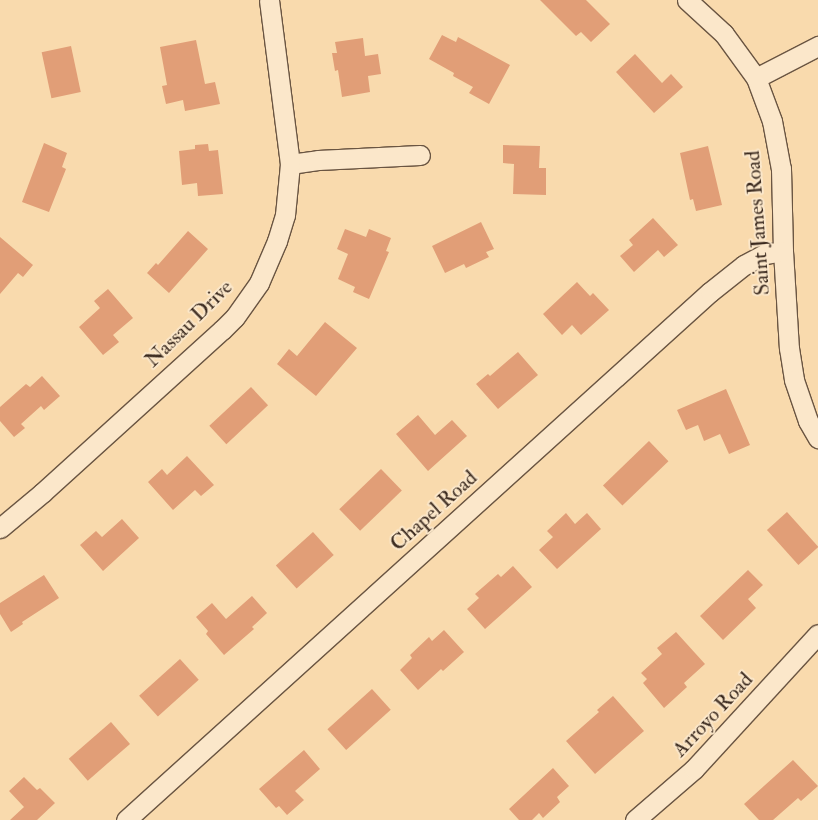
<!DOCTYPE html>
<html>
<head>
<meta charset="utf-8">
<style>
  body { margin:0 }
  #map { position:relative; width:818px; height:820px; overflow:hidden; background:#f9daad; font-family:"IM FELL Double Pica",serif }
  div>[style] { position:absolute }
  .building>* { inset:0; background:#e19e77; transform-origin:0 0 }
  .roads { filter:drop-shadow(1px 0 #6a5542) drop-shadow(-1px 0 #6a5542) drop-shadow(0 1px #6a5542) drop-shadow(0 -1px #6a5542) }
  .minor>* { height:19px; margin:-9.5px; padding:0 9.5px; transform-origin:9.5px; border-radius:9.5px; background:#fbe7ca }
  span { translate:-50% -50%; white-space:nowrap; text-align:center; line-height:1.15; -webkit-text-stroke:4px #fbe7ca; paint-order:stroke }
  .street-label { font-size:21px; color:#3a291e }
</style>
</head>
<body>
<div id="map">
  <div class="building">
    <div style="clip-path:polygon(540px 0,586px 0,610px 24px,591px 42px,581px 32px,576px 36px)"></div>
    <div style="clip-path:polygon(442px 35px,456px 42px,458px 37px,510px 65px,489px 104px,469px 93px,473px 87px,453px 76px,454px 73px,429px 59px)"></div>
    <div style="clip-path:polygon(363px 38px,365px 56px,378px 54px,381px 74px,368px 76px,370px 92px,342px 97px,338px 70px,335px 71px,332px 53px,337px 53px,335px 42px)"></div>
    <div style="clip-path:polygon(196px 40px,205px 84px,215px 82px,220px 104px,185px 111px,183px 100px,166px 104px,162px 86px,167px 85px,160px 47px)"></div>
    <div style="left:71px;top:46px;width:47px;height:30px;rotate:78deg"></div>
    <div style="clip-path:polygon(635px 54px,662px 83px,671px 74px,683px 87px,654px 113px,616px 72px)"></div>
    <div style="clip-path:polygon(44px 143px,67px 153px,62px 167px,66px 169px,49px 212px,22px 202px)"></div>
    <div style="clip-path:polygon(208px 144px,209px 151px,218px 150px,223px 194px,198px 196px,197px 183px,182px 185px,179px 151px,195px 149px,195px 145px)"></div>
    <div style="clip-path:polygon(503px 145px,540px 146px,539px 168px,546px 168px,546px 195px,513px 194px,514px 164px,503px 163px)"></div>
    <div style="clip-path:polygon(708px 146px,722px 205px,696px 211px,693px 199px,690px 200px,680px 153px)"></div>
    <div style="clip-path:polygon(653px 218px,678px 245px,664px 257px,658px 250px,634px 272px,620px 256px,633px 245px,629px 240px)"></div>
    <div style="clip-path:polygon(481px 222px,494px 249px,486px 252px,489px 257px,466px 268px,464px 264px,445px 273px,432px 246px)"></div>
    <div style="clip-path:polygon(345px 229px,366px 237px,369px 229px,391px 238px,386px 251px,389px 252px,369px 299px,353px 292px,355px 287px,338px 279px,348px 254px,337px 249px)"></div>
    <div style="clip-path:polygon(188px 231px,208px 249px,169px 293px,147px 273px,156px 263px,158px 265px)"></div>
    <div style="clip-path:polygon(0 237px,33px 265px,23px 277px,18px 273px,0 294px)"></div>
    <div style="clip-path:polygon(577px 282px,590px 296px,593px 293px,609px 310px,581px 335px,572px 325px,562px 335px,543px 314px)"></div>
    <div style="clip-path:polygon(108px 289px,133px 318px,113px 335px,119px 342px,103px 355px,79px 327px,100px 308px,94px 301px)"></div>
    <div style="clip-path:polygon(325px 322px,357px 348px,316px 396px,277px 364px,289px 349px,297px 356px)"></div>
    <div style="clip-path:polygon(518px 352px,538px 375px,498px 409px,476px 384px,488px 374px,490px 376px)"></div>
    <div style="clip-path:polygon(42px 376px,60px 396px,44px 410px,41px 406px,21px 424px,25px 428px,14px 437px,0 421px,0 407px,26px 384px,30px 387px)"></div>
    <div style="left:251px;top:387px;width:25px;height:57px;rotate:47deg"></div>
    <div style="clip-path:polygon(726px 389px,750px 445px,729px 454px,720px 434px,704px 441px,698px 425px,686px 430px,677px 410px)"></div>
    <div style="clip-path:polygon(418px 415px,435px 435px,452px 420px,467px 436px,428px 471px,396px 434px)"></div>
    <div style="left:649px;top:441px;width:28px;height:64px;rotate:46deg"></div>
    <div style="clip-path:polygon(187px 456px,214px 485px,201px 496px,195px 490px,173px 510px,148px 482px,162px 469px,167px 475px)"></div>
    <div style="left:381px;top:469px;width:30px;height:58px;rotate:46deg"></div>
    <div style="left:787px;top:512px;width:47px;height:27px;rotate:48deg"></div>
    <div style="clip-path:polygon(566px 513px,575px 524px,587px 513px,601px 529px,557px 569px,539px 550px,553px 537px,547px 531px)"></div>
    <div style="clip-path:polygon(122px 519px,139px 538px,103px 571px,80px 545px,96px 531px,102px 537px)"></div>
    <div style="left:313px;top:532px;width:31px;height:50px;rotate:48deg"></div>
    <div style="clip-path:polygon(513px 566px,532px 587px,485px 629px,467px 609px,479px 598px,475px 594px,498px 574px,501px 577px)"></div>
    <div style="clip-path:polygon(748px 570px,763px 585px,748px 599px,756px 608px,723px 640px,700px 616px)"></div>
    <div style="clip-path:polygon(44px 575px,59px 598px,22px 622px,23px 624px,11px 632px,0 614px,0 603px)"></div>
    <div style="clip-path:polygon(252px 596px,267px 613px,252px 627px,254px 629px,224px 655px,206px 634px,208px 631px,196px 617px,212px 603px,226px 619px)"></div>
    <div style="clip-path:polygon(444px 630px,464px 652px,443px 671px,441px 669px,418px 690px,400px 670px,412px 658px,410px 655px,429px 637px,432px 641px)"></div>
    <div style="clip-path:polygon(676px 632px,705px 664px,684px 683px,687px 687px,664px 708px,643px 683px,647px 679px,641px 673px,662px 654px,657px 648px)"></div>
    <div style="left:180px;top:659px;width:28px;height:55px;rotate:48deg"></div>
    <div style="left:372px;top:689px;width:28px;height:60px;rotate:48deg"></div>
    <div style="clip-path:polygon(613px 696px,644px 731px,595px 774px,566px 741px,599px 712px,597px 710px)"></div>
    <div style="left:111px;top:722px;width:29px;height:56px;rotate:49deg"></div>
    <div style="clip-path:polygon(304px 750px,320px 769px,295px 791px,304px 800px,287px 815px,279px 806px,276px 808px,259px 789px)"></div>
    <div style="clip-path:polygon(793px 760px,818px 786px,801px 801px,798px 798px,773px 820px,759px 820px,744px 804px)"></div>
    <div style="clip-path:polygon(553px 768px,569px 786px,557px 797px,560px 802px,543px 818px,539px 813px,532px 820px,519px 820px,509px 809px)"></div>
    <div style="clip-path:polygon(24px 777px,37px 790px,40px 788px,55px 803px,37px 820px,10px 820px,24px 807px,9px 791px)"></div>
  </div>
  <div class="roads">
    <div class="minor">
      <div style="left:687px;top:0;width:50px;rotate:42.6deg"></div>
      <div style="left:724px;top:34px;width:54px;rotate:54deg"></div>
      <div style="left:756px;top:78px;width:46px;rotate:69.6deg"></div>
      <div style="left:772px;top:121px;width:49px;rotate:79.4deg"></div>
      <div style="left:781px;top:169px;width:82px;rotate:88.6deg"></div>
      <div style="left:783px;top:251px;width:97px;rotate:86.5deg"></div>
      <div style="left:789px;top:348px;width:32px;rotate:81deg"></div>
      <div style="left:794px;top:380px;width:43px;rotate:71.1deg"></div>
      <div style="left:808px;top:421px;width:20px;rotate:60deg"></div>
      <div style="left:756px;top:78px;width:70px;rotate:-27.3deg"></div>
      <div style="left:290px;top:164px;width:28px;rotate:-8deg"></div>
      <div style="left:318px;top:160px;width:102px;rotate:-2.8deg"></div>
      <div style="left:0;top:528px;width:55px;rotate:-39.8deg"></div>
      <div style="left:42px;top:493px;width:243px;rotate:-42.2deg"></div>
      <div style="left:222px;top:330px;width:18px;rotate:-45deg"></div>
      <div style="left:235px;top:317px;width:42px;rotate:-54.8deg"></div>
      <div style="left:259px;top:283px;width:46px;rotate:-66.8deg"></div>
      <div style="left:277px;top:241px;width:27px;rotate:-73deg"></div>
      <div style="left:285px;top:215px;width:51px;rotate:-84.4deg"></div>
      <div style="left:290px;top:164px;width:165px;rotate:-97.3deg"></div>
      <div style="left:126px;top:820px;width:787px;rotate:-42.12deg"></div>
      <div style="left:710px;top:292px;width:43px;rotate:-38.5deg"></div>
      <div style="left:744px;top:265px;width:24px;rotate:-28deg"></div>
      <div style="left:765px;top:254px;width:18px;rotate:-9deg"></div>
      <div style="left:635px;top:820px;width:78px;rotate:-40.8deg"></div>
      <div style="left:694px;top:769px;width:183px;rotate:-47.4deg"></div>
    </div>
  </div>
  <div class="street-label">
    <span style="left:758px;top:223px;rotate:-94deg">Saint James Road</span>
    <span style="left:189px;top:324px;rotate:-45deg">Nassau Drive</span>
    <span style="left:434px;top:511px;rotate:-42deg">Chapel Road</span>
    <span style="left:713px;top:715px;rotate:-47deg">Arroyo Road</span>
  </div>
</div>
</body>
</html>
